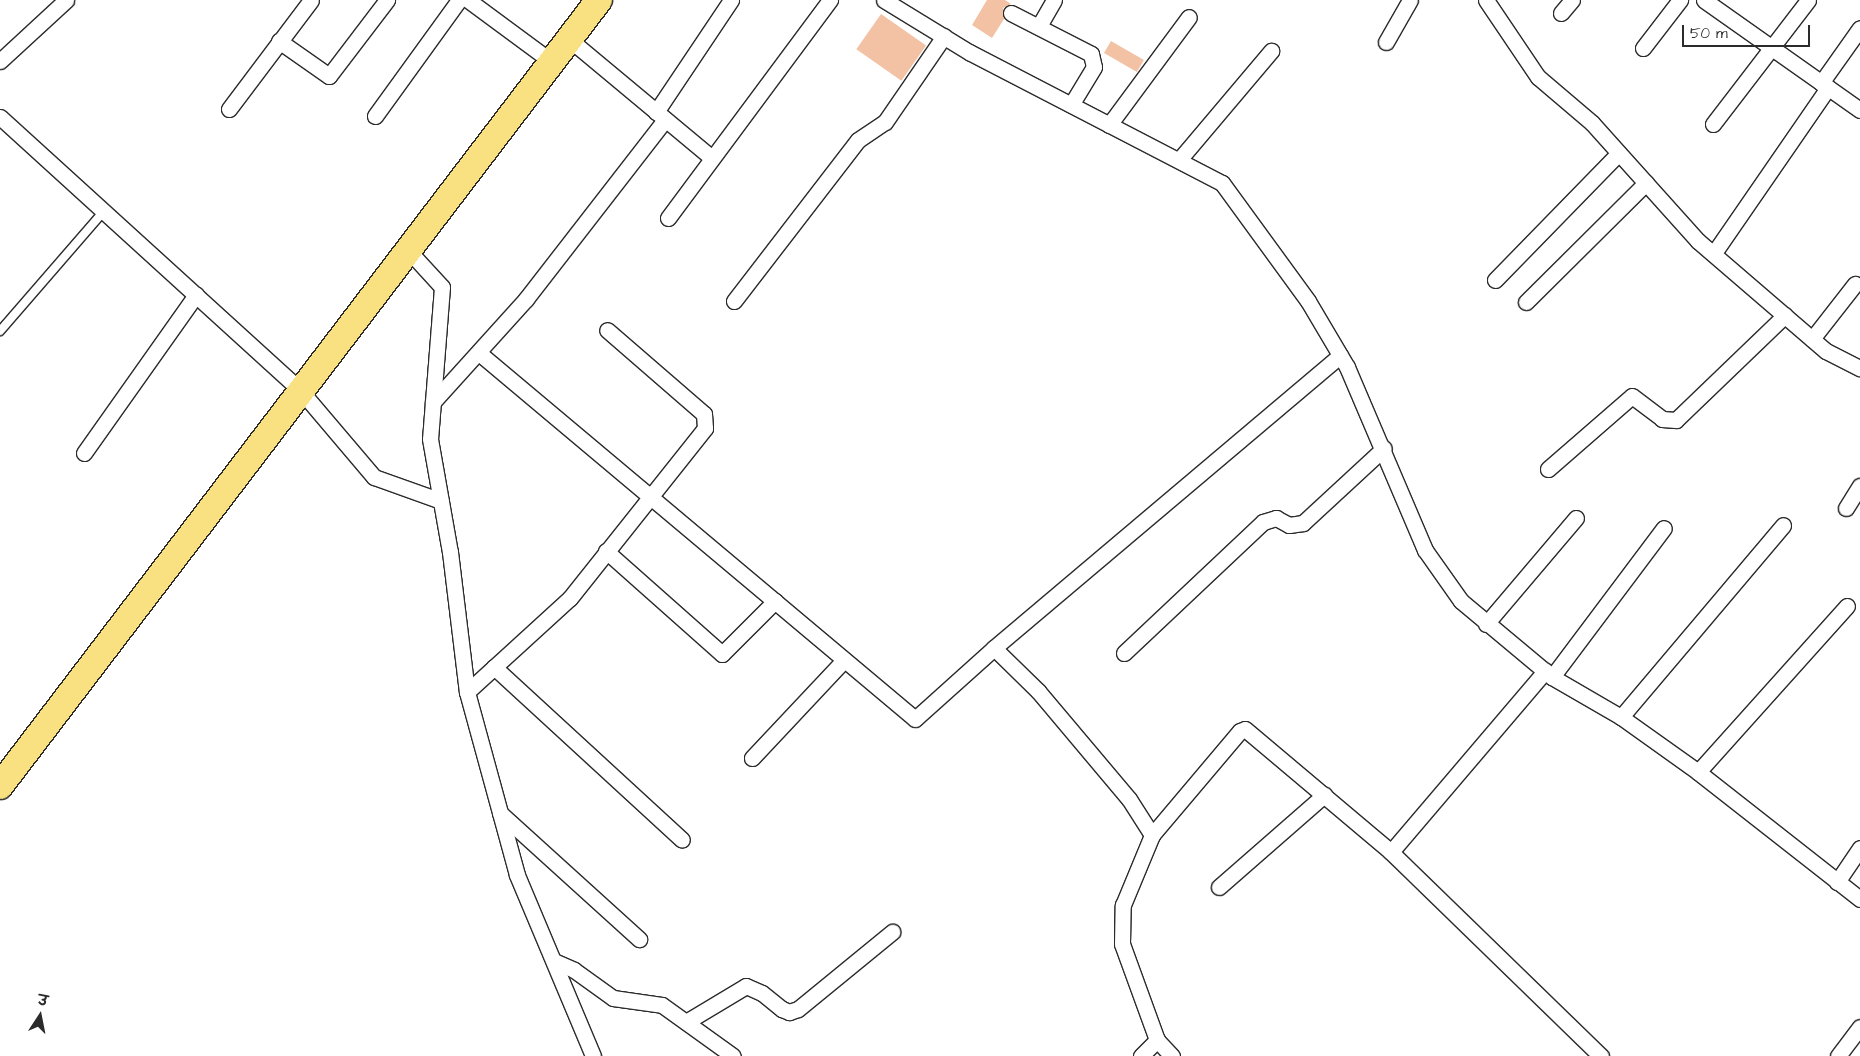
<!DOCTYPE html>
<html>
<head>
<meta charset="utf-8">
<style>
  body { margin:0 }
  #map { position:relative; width:1860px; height:1056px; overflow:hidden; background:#fff; font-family:"Architects Daughter","Playpen Sans Deva",sans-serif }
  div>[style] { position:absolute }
  .building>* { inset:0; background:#f3c1a3; transform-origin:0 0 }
  .roads { filter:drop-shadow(1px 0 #2b2b2b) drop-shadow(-1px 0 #2b2b2b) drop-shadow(0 1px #2b2b2b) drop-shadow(0 -1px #2b2b2b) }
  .service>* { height:8px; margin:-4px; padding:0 4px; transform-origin:4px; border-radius:4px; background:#fff }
  .minor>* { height:15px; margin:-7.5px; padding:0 7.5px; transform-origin:7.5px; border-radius:7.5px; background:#fff }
  .trunk>* { height:26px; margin:-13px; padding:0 13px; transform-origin:13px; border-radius:13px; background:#f9e181 }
  span { translate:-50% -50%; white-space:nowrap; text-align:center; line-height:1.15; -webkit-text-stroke:4px #fff; paint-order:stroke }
  .north { position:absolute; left:15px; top:991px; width:50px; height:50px; -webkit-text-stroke:4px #fff; paint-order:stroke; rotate:11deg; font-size:14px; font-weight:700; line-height:20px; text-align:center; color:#2b2b2b }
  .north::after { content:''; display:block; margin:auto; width:18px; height:22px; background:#2b2b2b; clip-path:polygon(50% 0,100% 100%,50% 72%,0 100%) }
  .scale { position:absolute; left:1682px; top:25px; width:128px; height:22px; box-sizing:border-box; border:2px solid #2b2b2b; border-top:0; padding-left:6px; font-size:15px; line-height:18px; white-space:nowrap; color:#2b2b2b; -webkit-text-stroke:4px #fff; paint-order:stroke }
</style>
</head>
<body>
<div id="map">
  <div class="building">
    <div style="clip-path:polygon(987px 0,1005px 0,1011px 4px,1003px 8px,1004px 19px,992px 38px,972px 25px)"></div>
    <div style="left:881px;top:14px;width:55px;height:43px;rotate:35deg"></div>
    <div style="left:1111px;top:41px;width:38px;height:14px;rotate:30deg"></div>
  </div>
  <div class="roads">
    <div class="service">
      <div style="left:0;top:331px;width:159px;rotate:-49.1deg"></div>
    </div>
    <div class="minor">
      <div style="left:468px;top:0;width:104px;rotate:36.4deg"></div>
      <div style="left:884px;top:0;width:100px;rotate:31.5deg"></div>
      <div style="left:969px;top:52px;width:285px;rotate:27.4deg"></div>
      <div style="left:1222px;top:183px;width:146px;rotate:53.9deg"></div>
      <div style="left:1308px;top:301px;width:77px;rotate:59.4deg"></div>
      <div style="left:1347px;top:367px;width:199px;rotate:66.9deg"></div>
      <div style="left:1425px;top:550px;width:62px;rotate:54.8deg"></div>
      <div style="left:1461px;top:601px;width:119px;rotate:39.9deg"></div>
      <div style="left:1552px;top:677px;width:80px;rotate:30.1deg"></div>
      <div style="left:1621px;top:717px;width:95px;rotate:35.5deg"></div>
      <div style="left:1698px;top:772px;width:206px;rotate:38.1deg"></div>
      <div style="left:1486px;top:0;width:93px;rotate:56deg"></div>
      <div style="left:1538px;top:77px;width:71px;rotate:40.4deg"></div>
      <div style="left:1592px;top:123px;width:159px;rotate:48.1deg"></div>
      <div style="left:1698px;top:241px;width:169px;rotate:40.7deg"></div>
      <div style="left:1826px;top:351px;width:38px;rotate:27deg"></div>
      <div style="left:1704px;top:0;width:191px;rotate:35.2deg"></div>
      <div style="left:1011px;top:13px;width:90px;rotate:27.1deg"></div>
      <div style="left:1091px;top:54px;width:13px;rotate:77deg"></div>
      <div style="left:1094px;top:67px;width:44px;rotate:121.2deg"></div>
      <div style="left:1561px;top:13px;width:17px;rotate:-50deg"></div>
      <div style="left:1039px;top:26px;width:30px;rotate:-60deg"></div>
      <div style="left:569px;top:39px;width:186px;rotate:39.8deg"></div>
      <div style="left:279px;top:41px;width:61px;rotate:35deg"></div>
      <div style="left:329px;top:76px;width:96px;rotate:-52.7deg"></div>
      <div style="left:1386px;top:42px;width:48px;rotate:-60.3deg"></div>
      <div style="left:1643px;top:48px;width:61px;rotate:-52.4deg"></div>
      <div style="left:0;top:61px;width:90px;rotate:-42.7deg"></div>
      <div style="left:1821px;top:83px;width:67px;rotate:-54.7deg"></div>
      <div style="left:229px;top:109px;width:136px;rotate:-53deg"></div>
      <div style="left:656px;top:112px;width:135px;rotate:-56.2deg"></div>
      <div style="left:375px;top:116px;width:143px;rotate:-54.1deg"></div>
      <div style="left:0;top:117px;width:407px;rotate:42.3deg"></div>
      <div style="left:301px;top:391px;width:113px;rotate:49.7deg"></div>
      <div style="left:374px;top:477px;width:71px;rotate:19.7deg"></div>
      <div style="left:1713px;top:124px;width:156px;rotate:-52.5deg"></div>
      <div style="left:1109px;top:125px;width:134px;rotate:-53.5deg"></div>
      <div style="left:1179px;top:160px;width:143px;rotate:-49.8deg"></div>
      <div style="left:668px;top:218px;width:272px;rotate:-53.4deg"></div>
      <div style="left:408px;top:250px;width:50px;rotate:47.4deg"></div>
      <div style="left:442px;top:287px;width:152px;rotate:94.5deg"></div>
      <div style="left:430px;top:439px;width:115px;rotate:80deg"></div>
      <div style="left:450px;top:552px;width:141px;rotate:83.1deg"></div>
      <div style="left:467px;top:692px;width:190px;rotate:74.7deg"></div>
      <div style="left:517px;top:875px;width:196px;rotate:67.2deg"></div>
      <div style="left:1714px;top:253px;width:201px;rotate:-55.4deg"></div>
      <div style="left:1495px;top:280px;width:177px;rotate:-45.7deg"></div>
      <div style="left:734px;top:301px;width:203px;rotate:-52.4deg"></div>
      <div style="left:858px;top:140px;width:32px;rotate:-34deg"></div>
      <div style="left:885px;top:122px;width:104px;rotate:-55.5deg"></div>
      <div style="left:1526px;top:302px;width:169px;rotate:-44.8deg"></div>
      <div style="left:1812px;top:339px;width:70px;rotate:-52deg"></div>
      <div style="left:479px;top:353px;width:569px;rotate:40.01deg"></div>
      <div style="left:915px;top:719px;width:106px;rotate:-41.9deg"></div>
      <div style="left:994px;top:648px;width:453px;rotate:-40.2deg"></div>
      <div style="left:433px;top:402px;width:139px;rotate:-47.9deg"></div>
      <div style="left:526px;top:299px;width:227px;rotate:-52.2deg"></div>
      <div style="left:84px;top:453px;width:194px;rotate:-54.7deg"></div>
      <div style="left:1548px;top:469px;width:111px;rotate:-41deg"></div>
      <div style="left:1632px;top:396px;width:38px;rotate:37deg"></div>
      <div style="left:1662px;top:419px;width:14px;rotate:4deg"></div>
      <div style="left:1676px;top:420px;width:151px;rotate:-43.9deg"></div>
      <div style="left:1846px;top:508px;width:26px;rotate:-58deg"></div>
      <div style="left:606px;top:551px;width:155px;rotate:41.6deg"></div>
      <div style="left:722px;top:654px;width:75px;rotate:-45deg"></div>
      <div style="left:1486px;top:624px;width:139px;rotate:-49.7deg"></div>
      <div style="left:994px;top:648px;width:62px;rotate:44.3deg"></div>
      <div style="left:1038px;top:691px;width:141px;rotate:49.9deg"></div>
      <div style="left:1129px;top:799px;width:43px;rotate:57.4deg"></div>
      <div style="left:1124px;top:653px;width:191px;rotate:-43.3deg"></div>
      <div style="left:1263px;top:522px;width:14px;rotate:-17deg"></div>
      <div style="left:1276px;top:518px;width:15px;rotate:28deg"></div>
      <div style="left:1289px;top:525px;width:14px;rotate:-8deg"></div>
      <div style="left:1303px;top:523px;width:110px;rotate:-42.8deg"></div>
      <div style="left:494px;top:667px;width:255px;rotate:42.6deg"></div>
      <div style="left:1552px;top:677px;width:186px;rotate:-53.1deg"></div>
      <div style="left:467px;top:692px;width:139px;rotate:-42.4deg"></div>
      <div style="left:570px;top:598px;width:217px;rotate:-51.5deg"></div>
      <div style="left:705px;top:428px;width:14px;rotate:-94deg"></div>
      <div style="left:704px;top:414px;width:128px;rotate:-139.1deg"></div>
      <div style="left:1621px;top:717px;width:251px;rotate:-49.8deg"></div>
      <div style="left:752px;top:758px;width:134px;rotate:-46.8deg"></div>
      <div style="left:1698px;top:772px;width:223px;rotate:-48.1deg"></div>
      <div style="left:500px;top:813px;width:188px;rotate:42.2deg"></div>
      <div style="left:1391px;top:852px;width:238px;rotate:-49.6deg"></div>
      <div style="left:1837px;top:882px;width:41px;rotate:-55.9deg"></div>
      <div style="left:1219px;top:887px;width:140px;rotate:-41.2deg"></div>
      <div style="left:554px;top:961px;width:22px;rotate:24deg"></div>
      <div style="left:574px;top:970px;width:48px;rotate:35.7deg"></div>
      <div style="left:613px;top:998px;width:49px;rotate:8.1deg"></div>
      <div style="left:662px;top:1005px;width:87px;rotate:35.7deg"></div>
      <div style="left:686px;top:1022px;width:70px;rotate:-31deg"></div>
      <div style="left:746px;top:986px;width:17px;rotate:24deg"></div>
      <div style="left:762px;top:993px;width:26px;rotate:39deg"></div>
      <div style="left:782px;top:1009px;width:8px;rotate:23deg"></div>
      <div style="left:789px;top:1012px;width:9px;rotate:-18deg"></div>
      <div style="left:798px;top:1009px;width:122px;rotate:-39.3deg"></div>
      <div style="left:1157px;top:1040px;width:102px;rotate:-110deg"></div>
      <div style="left:1122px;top:944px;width:39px;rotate:-89deg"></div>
      <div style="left:1123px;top:905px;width:76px;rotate:-67.5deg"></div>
      <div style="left:1152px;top:835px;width:136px;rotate:-49.8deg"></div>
      <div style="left:1240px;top:731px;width:5px;rotate:-22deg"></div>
      <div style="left:1245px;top:729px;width:191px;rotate:40.1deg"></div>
      <div style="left:1391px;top:852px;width:293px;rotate:44.2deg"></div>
      <div style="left:1141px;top:1056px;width:23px;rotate:-45deg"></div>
      <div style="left:1157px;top:1040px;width:22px;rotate:47deg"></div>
      <div style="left:1838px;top:1056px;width:36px;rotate:-53deg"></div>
    </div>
    <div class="trunk">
      <div style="left:0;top:786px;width:988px;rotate:-52.69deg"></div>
    </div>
  </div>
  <div class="north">उ</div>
  <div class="scale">50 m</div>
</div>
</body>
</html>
